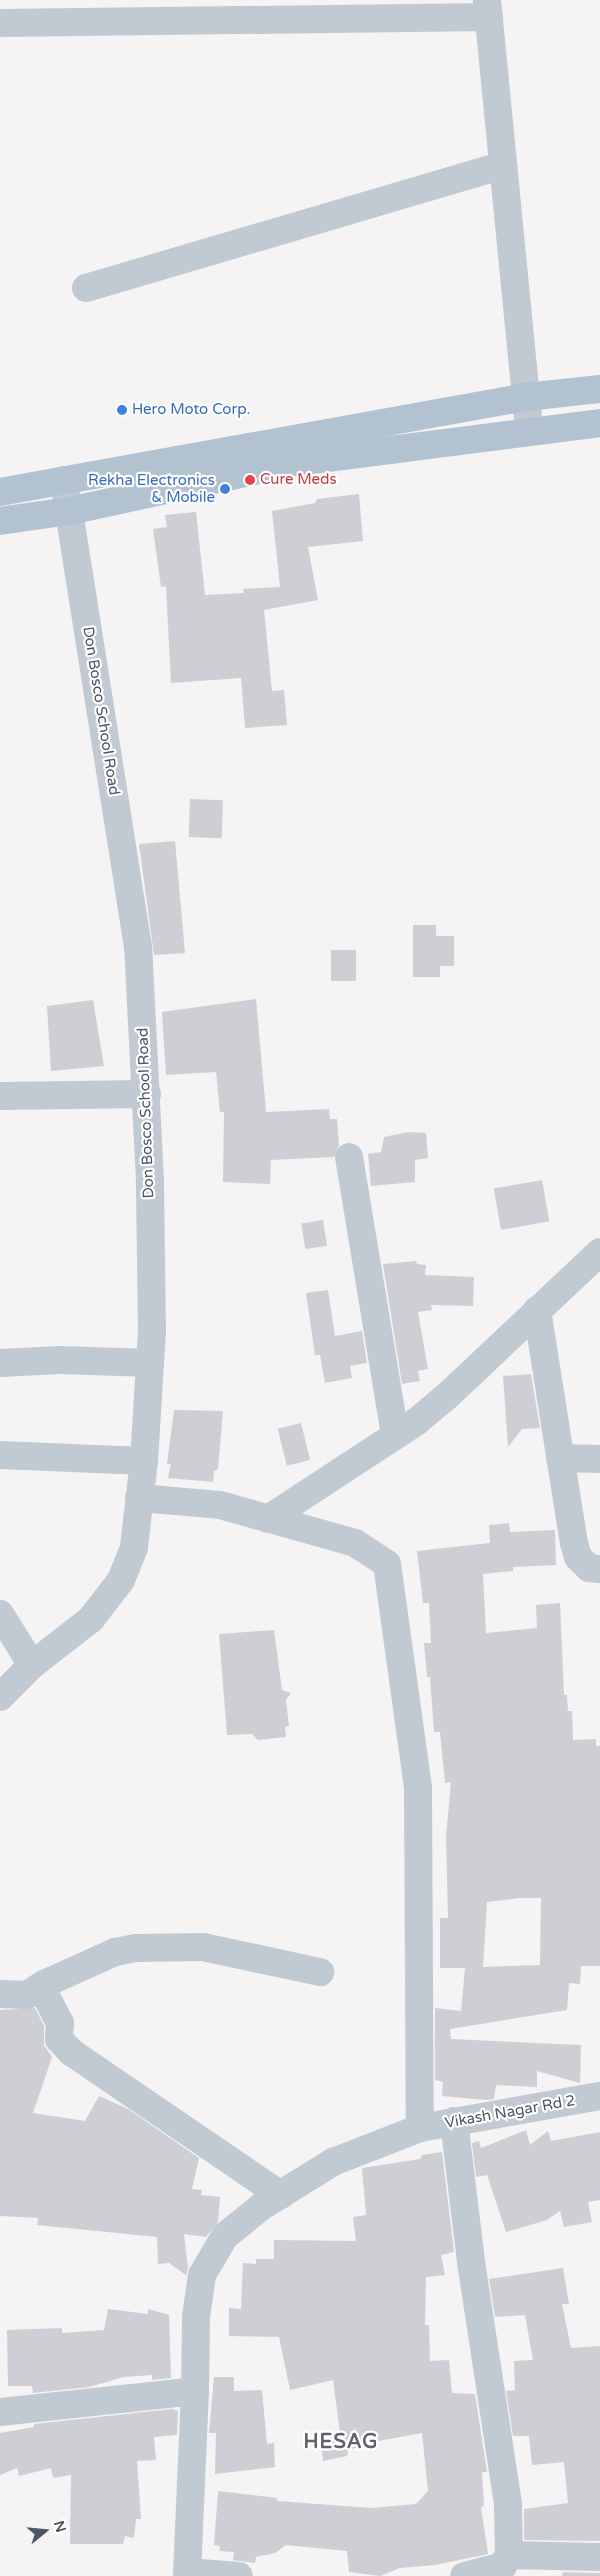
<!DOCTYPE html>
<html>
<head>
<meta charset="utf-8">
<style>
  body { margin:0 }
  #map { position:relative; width:600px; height:2576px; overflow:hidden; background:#f5f3f3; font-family:"Varela Round",sans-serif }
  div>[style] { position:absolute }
  .building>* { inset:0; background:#cdcfd5; transform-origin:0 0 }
  .minor>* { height:28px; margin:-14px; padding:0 14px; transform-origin:14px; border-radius:14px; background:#c1cad2 }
  .major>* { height:28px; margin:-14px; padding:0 14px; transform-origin:14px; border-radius:14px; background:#b3c2d1 }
  .dots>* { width:14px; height:14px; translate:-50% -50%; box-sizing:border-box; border:2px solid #fff; border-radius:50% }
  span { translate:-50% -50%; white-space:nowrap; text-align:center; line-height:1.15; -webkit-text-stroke:4.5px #fff; paint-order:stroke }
  .shop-label { font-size:15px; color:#366cbe }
  .left { translate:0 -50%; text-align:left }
  .right { translate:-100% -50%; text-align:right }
  .health-label { font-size:15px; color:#be3a42 }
  .street-label { font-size:15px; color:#4a5661 }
  .district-label { font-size:20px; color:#5f6368; font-weight:700; letter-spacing:1px }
  .north { position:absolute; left:20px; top:2506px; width:50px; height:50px; -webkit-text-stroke:4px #fff; paint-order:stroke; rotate:73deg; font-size:14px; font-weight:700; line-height:20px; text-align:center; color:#4a5661 }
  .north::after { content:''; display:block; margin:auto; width:18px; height:22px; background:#4a5661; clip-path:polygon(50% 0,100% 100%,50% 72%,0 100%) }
</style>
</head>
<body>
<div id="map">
  <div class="building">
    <div style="clip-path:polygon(359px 494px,363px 541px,308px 547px,318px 600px,264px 610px,272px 691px,284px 690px,287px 725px,245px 728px,241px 678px,171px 683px,166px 586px,161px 587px,153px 529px,167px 527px,165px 515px,196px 512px,205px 595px,244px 593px,243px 589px,280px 587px,272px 511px,315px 503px,317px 499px)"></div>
    <div style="left:190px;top:799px;width:33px;height:38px;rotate:2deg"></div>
    <div style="clip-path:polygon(175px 841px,185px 953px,154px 955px,139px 844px)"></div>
    <div style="clip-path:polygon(413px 925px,436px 925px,436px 936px,454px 936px,454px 966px,440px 966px,440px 977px,413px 977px)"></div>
    <div style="left:331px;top:950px;width:25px;height:31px"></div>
    <div style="clip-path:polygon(256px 999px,266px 1112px,329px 1109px,330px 1119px,337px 1119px,339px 1145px,334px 1157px,271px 1160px,270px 1184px,223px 1182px,224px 1112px,220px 1112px,216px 1072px,166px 1075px,162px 1012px)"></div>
    <div style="clip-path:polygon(93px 1000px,104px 1066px,51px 1071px,47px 1006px)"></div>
    <div style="clip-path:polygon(408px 1132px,426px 1133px,428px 1158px,415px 1160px,415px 1182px,371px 1186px,368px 1154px,381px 1152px,384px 1137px)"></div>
    <div style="left:542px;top:1180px;width:42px;height:49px;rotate:80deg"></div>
    <div style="left:323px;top:1220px;width:26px;height:22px;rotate:81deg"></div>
    <div style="clip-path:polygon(416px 1261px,417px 1264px,426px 1265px,425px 1275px,474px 1277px,473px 1306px,431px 1305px,432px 1310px,418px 1312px,428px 1369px,418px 1371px,420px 1381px,402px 1384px,383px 1264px)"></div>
    <div style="clip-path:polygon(328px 1290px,335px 1336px,362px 1331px,367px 1363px,350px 1366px,352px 1378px,325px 1383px,320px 1355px,315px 1355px,306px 1293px)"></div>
    <div style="clip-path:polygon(531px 1374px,540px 1428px,522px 1429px,508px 1447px,503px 1376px)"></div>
    <div style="clip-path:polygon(174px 1410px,223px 1411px,218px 1469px,214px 1471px,213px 1482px,168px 1478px,171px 1464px,167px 1464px)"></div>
    <div style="left:301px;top:1423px;width:38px;height:24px;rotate:76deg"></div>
    <div style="clip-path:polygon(evenodd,509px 1523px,510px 1532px,555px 1530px,556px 1565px,513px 1567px,513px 1571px,483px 1574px,486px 1633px,537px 1628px,536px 1605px,560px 1603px,564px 1695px,567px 1695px,568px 1711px,572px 1711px,573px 1740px,596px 1739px,596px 1746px,600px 1746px,600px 1966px,581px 1966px,580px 1984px,569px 1983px,567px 2010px,450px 2029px,451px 2039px,581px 2045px,580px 2083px,537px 2071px,537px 2087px,496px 2085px,494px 2099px,486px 2100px,442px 2096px,443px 2082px,435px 2080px,435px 2008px,461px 2011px,465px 1968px,440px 1968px,440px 1918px,448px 1918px,446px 1837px,451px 1782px,445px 1783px,440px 1732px,434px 1732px,430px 1677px,427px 1677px,424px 1643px,431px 1643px,429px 1603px,423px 1603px,417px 1551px,490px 1543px,489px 1525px,509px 1523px,519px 1898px,541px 1898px,540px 1965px,483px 1967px,487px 1902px,519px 1898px)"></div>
    <div style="clip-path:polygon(274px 1630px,282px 1690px,291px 1693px,286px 1700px,289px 1726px,285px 1727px,286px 1737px,258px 1740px,252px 1734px,227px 1735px,219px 1634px)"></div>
    <div style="clip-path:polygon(35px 2008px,44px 2026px,44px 2045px,52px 2057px,33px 2113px,85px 2121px,99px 2096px,128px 2109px,199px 2158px,192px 2189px,202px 2190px,201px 2195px,220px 2197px,218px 2222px,206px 2237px,184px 2234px,188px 2268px,186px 2275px,169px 2263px,158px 2264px,157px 2237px,37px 2225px,38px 2218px,0 2216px,0 2010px)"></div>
    <div style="clip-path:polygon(526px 2130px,530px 2145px,548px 2131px,551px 2141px,600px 2132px,600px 2200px,588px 2202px,592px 2222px,564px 2227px,560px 2211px,547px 2220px,506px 2232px,487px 2175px,476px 2177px,472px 2143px,479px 2141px,481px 2148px)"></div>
    <div style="clip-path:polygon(442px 2152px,454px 2252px,441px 2255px,445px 2275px,426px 2277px,425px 2325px,429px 2325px,430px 2361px,449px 2360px,452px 2393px,475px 2394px,487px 2472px,482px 2472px,484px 2506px,481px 2507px,488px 2554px,435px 2565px,400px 2568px,380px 2576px,349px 2572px,347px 2551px,286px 2545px,275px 2553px,256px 2557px,255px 2563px,233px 2560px,234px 2552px,219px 2551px,220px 2546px,214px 2545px,218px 2491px,277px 2498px,277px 2501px,371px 2508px,416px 2504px,428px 2491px,422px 2433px,362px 2444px,363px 2447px,349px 2449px,347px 2456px,323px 2461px,320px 2435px,340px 2433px,333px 2380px,290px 2390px,279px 2337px,229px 2336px,229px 2308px,241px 2309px,243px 2263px,256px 2264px,256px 2259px,274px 2259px,274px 2240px,356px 2241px,353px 2217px,366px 2215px,362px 2168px,420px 2159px,422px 2155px)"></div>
    <div style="clip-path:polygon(563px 2268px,569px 2304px,562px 2304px,571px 2348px,600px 2346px,600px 2541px,524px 2540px,524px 2509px,568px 2503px,564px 2462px,532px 2465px,529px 2436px,513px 2436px,506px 2391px,515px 2390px,514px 2361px,533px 2360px,525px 2315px,495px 2317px,489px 2279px)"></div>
    <div style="clip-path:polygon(108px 2309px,148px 2314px,148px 2309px,169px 2315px,171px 2378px,152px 2380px,152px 2375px,124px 2377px,89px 2387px,33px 2393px,32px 2386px,8px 2386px,7px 2330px,62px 2328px,62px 2333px,104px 2330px)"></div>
    <div style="clip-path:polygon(214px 2377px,234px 2377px,234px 2391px,262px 2390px,267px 2444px,274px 2443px,275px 2467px,215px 2474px,216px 2433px,209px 2433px)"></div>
    <div style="clip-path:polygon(172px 2409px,178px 2411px,177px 2435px,154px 2437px,156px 2460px,137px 2461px,141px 2519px,136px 2519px,134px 2538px,125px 2536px,123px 2544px,70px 2544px,71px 2475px,53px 2478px,51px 2468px,19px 2476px,17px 2468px,0 2475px,0 2433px,34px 2427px,34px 2424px)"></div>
    <div style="clip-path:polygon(563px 2572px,600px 2573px,600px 2576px,562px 2576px)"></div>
  </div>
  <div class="minor">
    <div style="left:487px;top:0;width:432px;rotate:84.4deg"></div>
    <div style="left:0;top:23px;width:489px;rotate:-0.7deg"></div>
    <div style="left:86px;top:288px;width:435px;rotate:-16.4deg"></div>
    <div style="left:0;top:1096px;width:147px;rotate:-0.8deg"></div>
    <div style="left:349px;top:1157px;width:282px;rotate:80.6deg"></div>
    <div style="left:537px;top:1310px;width:236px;rotate:81deg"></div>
    <div style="left:574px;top:1543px;width:15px;rotate:74deg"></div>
    <div style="left:578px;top:1557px;width:16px;rotate:45deg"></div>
    <div style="left:589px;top:1568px;width:11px;rotate:5deg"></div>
    <div style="left:0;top:1363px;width:60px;rotate:-2.9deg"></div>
    <div style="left:60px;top:1360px;width:90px;rotate:1.9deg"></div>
    <div style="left:0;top:1455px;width:144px;rotate:2.4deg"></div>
    <div style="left:560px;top:1458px;width:40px;rotate:1.4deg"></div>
    <div style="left:139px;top:1498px;width:81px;rotate:4.9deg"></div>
    <div style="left:220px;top:1505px;width:140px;rotate:15.7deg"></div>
    <div style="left:355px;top:1543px;width:38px;rotate:33deg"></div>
    <div style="left:387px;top:1564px;width:226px;rotate:82.1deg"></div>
    <div style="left:418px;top:1788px;width:340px;rotate:89.7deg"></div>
    <div style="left:268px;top:1519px;width:177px;rotate:-33.2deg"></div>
    <div style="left:416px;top:1422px;width:38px;rotate:-40deg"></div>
    <div style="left:445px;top:1398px;width:213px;rotate:-43.3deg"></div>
    <div style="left:0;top:1614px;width:60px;rotate:57.9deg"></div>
    <div style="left:0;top:1697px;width:45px;rotate:-45deg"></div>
    <div style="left:32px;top:1665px;width:75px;rotate:-37.9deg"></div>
    <div style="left:91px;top:1619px;width:49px;rotate:-52.4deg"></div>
    <div style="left:121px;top:1580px;width:35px;rotate:-68deg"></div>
    <div style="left:134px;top:1547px;width:87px;rotate:-83.4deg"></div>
    <div style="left:144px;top:1461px;width:129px;rotate:-86.5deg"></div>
    <div style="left:152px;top:1332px;width:151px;rotate:-90.8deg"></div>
    <div style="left:150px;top:1181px;width:234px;rotate:-92.9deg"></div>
    <div style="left:138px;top:947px;width:473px;rotate:-99deg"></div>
    <div style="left:42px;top:1988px;width:39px;rotate:63deg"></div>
    <div style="left:60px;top:2023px;width:16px;rotate:94deg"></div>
    <div style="left:59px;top:2039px;width:18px;rotate:47deg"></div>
    <div style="left:71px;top:2052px;width:254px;rotate:34.3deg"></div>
    <div style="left:0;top:1994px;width:27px;rotate:2deg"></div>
    <div style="left:27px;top:1995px;width:20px;rotate:-33deg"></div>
    <div style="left:44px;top:1984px;width:78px;rotate:-24.3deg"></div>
    <div style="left:115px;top:1952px;width:21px;rotate:-11deg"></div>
    <div style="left:136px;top:1948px;width:67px;rotate:-0.9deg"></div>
    <div style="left:203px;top:1947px;width:120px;rotate:12.1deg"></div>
    <div style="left:454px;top:2121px;width:142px;rotate:83.1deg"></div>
    <div style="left:471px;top:2262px;width:246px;rotate:81.3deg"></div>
    <div style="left:508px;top:2505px;width:50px;rotate:88.9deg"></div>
    <div style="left:509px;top:2555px;width:13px;rotate:119deg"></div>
    <div style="left:503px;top:2566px;width:40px;rotate:165.6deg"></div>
    <div style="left:195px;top:2391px;width:181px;rotate:92.5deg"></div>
    <div style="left:187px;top:2572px;width:52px;rotate:4.4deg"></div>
    <div style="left:0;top:2412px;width:196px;rotate:-6.1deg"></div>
    <div style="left:195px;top:2391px;width:74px;rotate:-89.2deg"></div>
    <div style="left:196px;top:2317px;width:42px;rotate:-81.9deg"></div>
    <div style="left:202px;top:2275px;width:45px;rotate:-59.5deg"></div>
    <div style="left:225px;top:2236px;width:48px;rotate:-39deg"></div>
    <div style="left:262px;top:2206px;width:84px;rotate:-31.8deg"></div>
    <div style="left:333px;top:2162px;width:93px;rotate:-21.3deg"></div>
    <div style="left:420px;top:2128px;width:183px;rotate:-10.1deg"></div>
    <div style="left:509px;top:2555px;width:91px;rotate:1.3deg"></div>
  </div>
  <div class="major">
    <div style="left:0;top:492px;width:535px;rotate:-10.24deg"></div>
    <div style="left:526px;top:397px;width:74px;rotate:-6.2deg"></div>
    <div style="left:0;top:521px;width:70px;rotate:-8.2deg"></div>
    <div style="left:69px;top:511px;width:232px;rotate:-12.2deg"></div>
    <div style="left:296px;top:462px;width:306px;rotate:-7.3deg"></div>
  </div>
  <div class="dots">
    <div style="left:122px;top:410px;background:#3f7fe0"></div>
    <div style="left:250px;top:480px;background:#e0444e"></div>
    <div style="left:225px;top:489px;background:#3f7fe0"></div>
  </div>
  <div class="shop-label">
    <span class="left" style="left:132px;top:410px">Hero Moto Corp.</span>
    <span class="right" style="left:215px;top:489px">Rekha Electronics<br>&amp; Mobile</span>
  </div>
  <div class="health-label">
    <span class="left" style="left:260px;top:480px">Cure Meds</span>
  </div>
  <div class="street-label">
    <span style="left:101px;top:711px;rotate:81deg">Don Bosco School Road</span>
    <span style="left:146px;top:1113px;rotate:-92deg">Don Bosco School Road</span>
    <span style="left:510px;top:2112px;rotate:-10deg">Vikash Nagar Rd 2</span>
  </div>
  <div class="district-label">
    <span style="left:341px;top:2442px">HESAG</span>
  </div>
  <div class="north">N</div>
</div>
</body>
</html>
